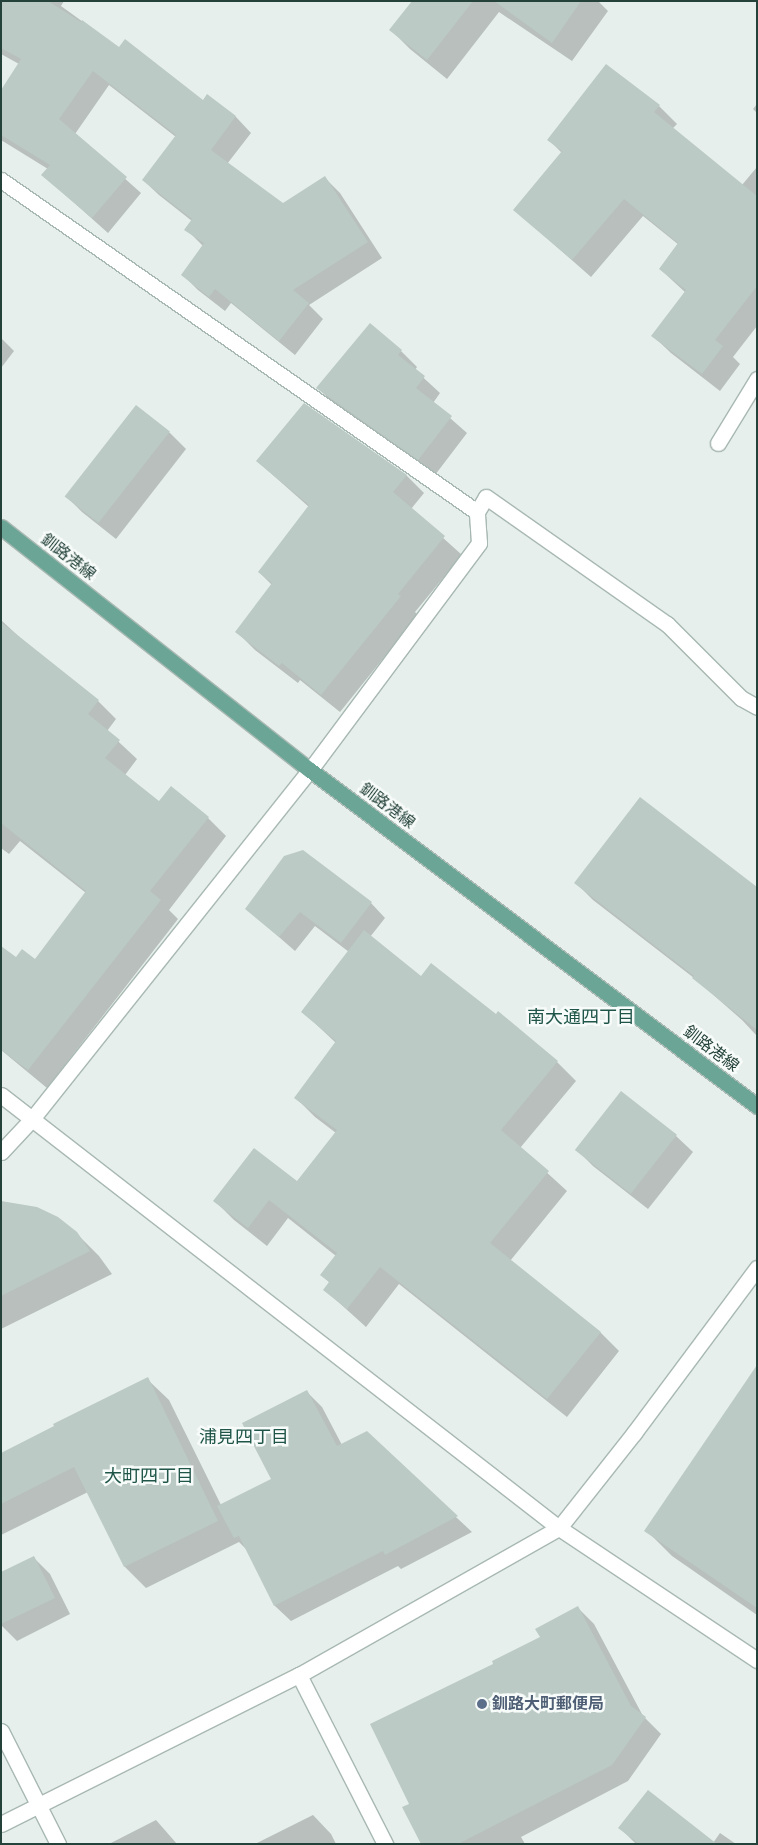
<!DOCTYPE html>
<html>
<head>
<meta charset="utf-8">
<style>
  body { margin:0 }
  #map { position:relative; width:758px; height:1845px; overflow:hidden; background:#e6efeb; font-family:Rubik,"Noto Sans JP",sans-serif }
  div>[style] { position:absolute }
  .shadow>* { inset:0; background:#0003 }
  .building>* { inset:0; background:#bbcac4; transform-origin:0 0 }
  .roads { filter:drop-shadow(1px 0 #a8b8b2) drop-shadow(-1px 0 #a8b8b2) drop-shadow(0 1px #a8b8b2) drop-shadow(0 -1px #a8b8b2) }
  .lane>* { height:15px; margin:-7.5px; padding:0 7.5px; transform-origin:7.5px; border-radius:7.5px; background:#fff }
  .street>* { height:15px; margin:-7.5px; padding:0 7.5px; transform-origin:7.5px; border-radius:7.5px; background:#fff }
  .primary>* { height:15px; margin:-7.5px; padding:0 7.5px; transform-origin:7.5px; border-radius:7.5px; background:#6aa596 }
  .dots>* { width:14px; height:14px; translate:-50% -50%; box-sizing:border-box; border:2px solid #f7fbf9; border-radius:50% }
  span { translate:-50% -50%; white-space:nowrap; text-align:center; line-height:1.15; -webkit-text-stroke:5px #f7fbf9; paint-order:stroke }
  .street-label { font-size:16px; color:#24423a }
  .service-label { font-size:16px; color:#4e5e75; font-weight:700 }
  .left { translate:0 -50%; text-align:left }
  .neighbourhood-label { font-size:18px; color:#1f5548 }
  .frame { position:absolute; inset:0; border:2px solid #24423a; pointer-events:none }
</style>
</head>
<body>
<div id="map">
  <div class="shadow">
    <div style="clip-path:polygon(1px 1px,64px 1px,61px 6px,119px 48px,203px 102px,207px 96px,236px 117px,251px 133px,227px 164px,283px 205px,325px 178px,340px 193px,382px 258px,309px 305px,323px 319px,295px 355px,231px 303px,225px 311px,198px 290px,183px 275px,203px 246px,186px 229px,192px 221px,159px 195px,143px 180px,176px 137px,109px 85px,75px 134px,141px 193px,108px 233px,43px 175px,48px 169px,1px 140px,1px 92px,19px 64px,1px 54px)"></div>
    <div style="clip-path:polygon(414px 1px,598px 1px,608px 11px,572px 61px,499px 12px,447px 79px,410px 49px,391px 30px)"></div>
    <div style="clip-path:polygon(757px 104px,757px 113px,753px 109px)"></div>
    <div style="clip-path:polygon(659px 106px,677px 124px,672px 129px,742px 185px,757px 167px,757px 326px,733px 357px,740px 364px,720px 391px,671px 353px,653px 336px,686px 293px,660px 269px,679px 245px,643px 216px,591px 277px,515px 210px,562px 153px,549px 140px)"></div>
    <div style="clip-path:polygon(1px 338px,14px 351px,1px 368px)"></div>
    <div style="clip-path:polygon(401px 351px,417px 367px,415px 370px,440px 393px,433px 403px,467px 433px,435px 475px,334px 404px,318px 388px)"></div>
    <div style="clip-path:polygon(136px 407px,170px 433px,186px 449px,116px 539px,82px 512px,66px 496px)"></div>
    <div style="clip-path:polygon(257px 461px,406px 475px,424px 493px,411px 509px,462px 555px,415px 612px,418px 615px,340px 712px,300px 680px,298px 683px,255px 650px,237px 632px,272px 585px,259px 572px,309px 507px)"></div>
    <div style="clip-path:polygon(1px 620px,29px 646px,98px 701px,116px 719px,107px 731px,137px 759px,125px 775px,159px 803px,208px 818px,226px 836px,169px 910px,178px 919px,47px 1088px,1px 1050px,1px 947px,17px 959px,35px 960px,86px 893px,20px 841px,9px 854px,1px 848px)"></div>
    <div style="clip-path:polygon(576px 883px,757px 888px,757px 1036px,742px 1020px,694px 978px,593px 900px)"></div>
    <div style="clip-path:polygon(371px 903px,385px 918px,370px 937px,421px 978px,496px 1016px,499px 1013px,557px 1062px,576px 1081px,520px 1148px,567px 1191px,510px 1261px,600px 1332px,619px 1351px,567px 1417px,399px 1284px,366px 1327px,325px 1290px,330px 1283px,322px 1275px,336px 1256px,288px 1218px,267px 1246px,234px 1220px,215px 1201px,297px 1182px,336px 1133px,315px 1117px,296px 1098px,336px 1043px,302px 1011px,349px 952px,315px 926px,295px 951px,247px 909px)"></div>
    <div style="clip-path:polygon(621px 1093px,676px 1136px,693px 1152px,648px 1209px,593px 1166px,577px 1150px)"></div>
    <div style="clip-path:polygon(1px 1205px,76px 1233px,99px 1256px,112px 1274px,1px 1329px)"></div>
    <div style="clip-path:polygon(147px 1379px,169px 1400px,221px 1505px,273px 1479px,307px 1392px,322px 1407px,342px 1445px,366px 1433px,472px 1532px,401px 1569px,398px 1566px,291px 1621px,275px 1606px,248px 1551px,239px 1542px,146px 1588px,125px 1567px,88px 1492px,1px 1535px,1px 1455px)"></div>
    <div style="clip-path:polygon(757px 1387px,757px 1615px,672px 1556px,646px 1530px)"></div>
    <div style="clip-path:polygon(34px 1558px,50px 1574px,70px 1614px,17px 1641px,1px 1625px,1px 1574px)"></div>
    <div style="clip-path:polygon(578px 1608px,594px 1624px,643px 1716px,661px 1734px,628px 1781px,521px 1837px,525px 1844px,422px 1844px,411px 1805px,495px 1665px,542px 1638px)"></div>
    <div style="clip-path:polygon(313px 1815px,331px 1834px,336px 1844px,255px 1844px)"></div>
    <div style="clip-path:polygon(156px 1820px,177px 1844px,109px 1844px)"></div>
    <div style="clip-path:polygon(620px 1828px,713px 1843px,720px 1833px,736px 1844px,636px 1844px)"></div>
  </div>
  <div class="building">
    <div style="clip-path:polygon(1px 1px,48px 1px,81px 22px,82px 20px,119px 47px,125px 39px,203px 100px,207px 94px,236px 116px,211px 150px,283px 203px,325px 176px,368px 242px,293px 290px,309px 303px,279px 341px,215px 289px,209px 297px,181px 275px,204px 243px,184px 230px,192px 219px,142px 180px,176px 135px,93px 71px,59px 119px,127px 177px,92px 218px,41px 175px,50px 165px,1px 135px,1px 90px,21px 59px,1px 48px)"></div>
    <div style="clip-path:polygon(412px 1px,473px 1px,427px 60px,389px 30px)"></div>
    <div style="clip-path:polygon(494px 1px,581px 1px,552px 43px)"></div>
    <div style="clip-path:polygon(606px 64px,660px 105px,654px 112px,757px 196px,757px 286px,715px 340px,723px 346px,702px 374px,651px 336px,686px 290px,659px 269px,678px 243px,624px 199px,572px 260px,513px 210px,562px 151px,547px 140px)"></div>
    <div style="clip-path:polygon(370px 323px,402px 350px,398px 355px,425px 376px,416px 388px,452px 416px,418px 460px,316px 388px)"></div>
    <div style="clip-path:polygon(304px 403px,407px 475px,393px 492px,445px 536px,398px 594px,401px 596px,321px 695px,282px 663px,279px 666px,235px 632px,272px 583px,258px 572px,309px 505px,256px 461px)"></div>
    <div style="left:136px;top:405px;width:43px;height:116px;rotate:38deg"></div>
    <div style="clip-path:polygon(1px 622px,99px 700px,88px 714px,120px 740px,105px 758px,159px 801px,171px 786px,209px 817px,150px 891px,161px 900px,28px 1070px,1px 1050px,1px 946px,16px 957px,22px 949px,35px 959px,86px 891px,1px 823px)"></div>
    <div style="clip-path:polygon(640px 797px,757px 887px,757px 1030px,692px 978px,694px 976px,574px 883px)"></div>
    <div style="clip-path:polygon(303px 850px,372px 902px,341px 943px,300px 912px,279px 937px,245px 909px,284px 856px)"></div>
    <div style="clip-path:polygon(364px 930px,421px 976px,431px 963px,496px 1014px,498px 1011px,558px 1061px,501px 1130px,549px 1171px,490px 1243px,601px 1332px,547px 1399px,380px 1267px,347px 1309px,323px 1290px,329px 1282px,320px 1275px,337px 1253px,269px 1200px,248px 1228px,213px 1201px,254px 1148px,297px 1181px,337px 1130px,294px 1098px,336px 1041px,301px 1012px)"></div>
    <div style="left:621px;top:1091px;width:71px;height:75px;rotate:38deg"></div>
    <div style="clip-path:polygon(1px 1201px,37px 1207px,58px 1217px,77px 1232px,90px 1251px,1px 1296px)"></div>
    <div style="clip-path:polygon(757px 1365px,757px 1608px,644px 1531px)"></div>
    <div style="clip-path:polygon(148px 1377px,218px 1521px,124px 1567px,74px 1467px,1px 1504px,1px 1453px,54px 1426px,53px 1424px)"></div>
    <div style="clip-path:polygon(307px 1390px,337px 1446px,367px 1431px,458px 1516px,385px 1555px,383px 1551px,274px 1606px,239px 1536px,234px 1538px,217px 1506px,271px 1479px,242px 1423px)"></div>
    <div style="clip-path:polygon(34px 1556px,55px 1598px,1px 1624px,1px 1572px)"></div>
    <div style="clip-path:polygon(578px 1606px,631px 1706px,646px 1717px,612px 1765px,458px 1844px,421px 1844px,402px 1807px,409px 1804px,370px 1724px,493px 1664px,492px 1661px,540px 1637px,535px 1629px)"></div>
    <div style="clip-path:polygon(648px 1790px,717px 1844px,639px 1844px,618px 1828px)"></div>
  </div>
  <div class="roads">
    <div class="lane">
      <div style="left:1px;top:180px;width:580px;rotate:34.89deg"></div>
    </div>
    <div class="street">
      <div style="left:718px;top:443px;width:75px;rotate:-58.6deg"></div>
      <div style="left:1px;top:1095px;width:706px;rotate:37.81deg"></div>
      <div style="left:559px;top:1528px;width:238px;rotate:33.7deg"></div>
      <div style="left:1px;top:1152px;width:45px;rotate:-46.8deg"></div>
      <div style="left:32px;top:1119px;width:446px;rotate:-51.5deg"></div>
      <div style="left:310px;top:770px;width:283px;rotate:-53.3deg"></div>
      <div style="left:479px;top:543px;width:31px;rotate:-94deg"></div>
      <div style="left:477px;top:512px;width:17px;rotate:-59deg"></div>
      <div style="left:486px;top:497px;width:221px;rotate:35.1deg"></div>
      <div style="left:667px;top:624px;width:105px;rotate:45deg"></div>
      <div style="left:741px;top:698px;width:18px;rotate:29deg"></div>
      <div style="left:299px;top:1675px;width:190px;rotate:63deg"></div>
      <div style="left:1px;top:1731px;width:127px;rotate:63.2deg"></div>
      <div style="left:1px;top:1824px;width:333px;rotate:-26.6deg"></div>
      <div style="left:299px;top:1675px;width:299px;rotate:-29.5deg"></div>
      <div style="left:559px;top:1528px;width:121px;rotate:-51.7deg"></div>
      <div style="left:634px;top:1433px;width:206px;rotate:-53.3deg"></div>
    </div>
    <div class="primary">
      <div style="left:1px;top:527px;width:393px;rotate:38.2deg"></div>
      <div style="left:310px;top:770px;width:559px;rotate:36.93deg"></div>
    </div>
  </div>
  <div class="dots">
    <div style="left:482px;top:1704px;background:#5c6f8a"></div>
  </div>
  <div class="street-label">
    <span style="left:68px;top:557px;rotate:38deg">釧路港線</span>
    <span style="left:387px;top:806px;rotate:37deg">釧路港線</span>
    <span style="left:711px;top:1049px;rotate:37deg">釧路港線</span>
  </div>
  <div class="service-label">
    <span class="left" style="left:492px;top:1704px">釧路大町郵便局</span>
  </div>
  <div class="neighbourhood-label">
    <span style="left:581px;top:1017px">南大通四丁目</span>
    <span style="left:244px;top:1437px">浦見四丁目</span>
    <span style="left:149px;top:1476px">大町四丁目</span>
  </div>
  <div class="frame"></div>
</div>
</body>
</html>
